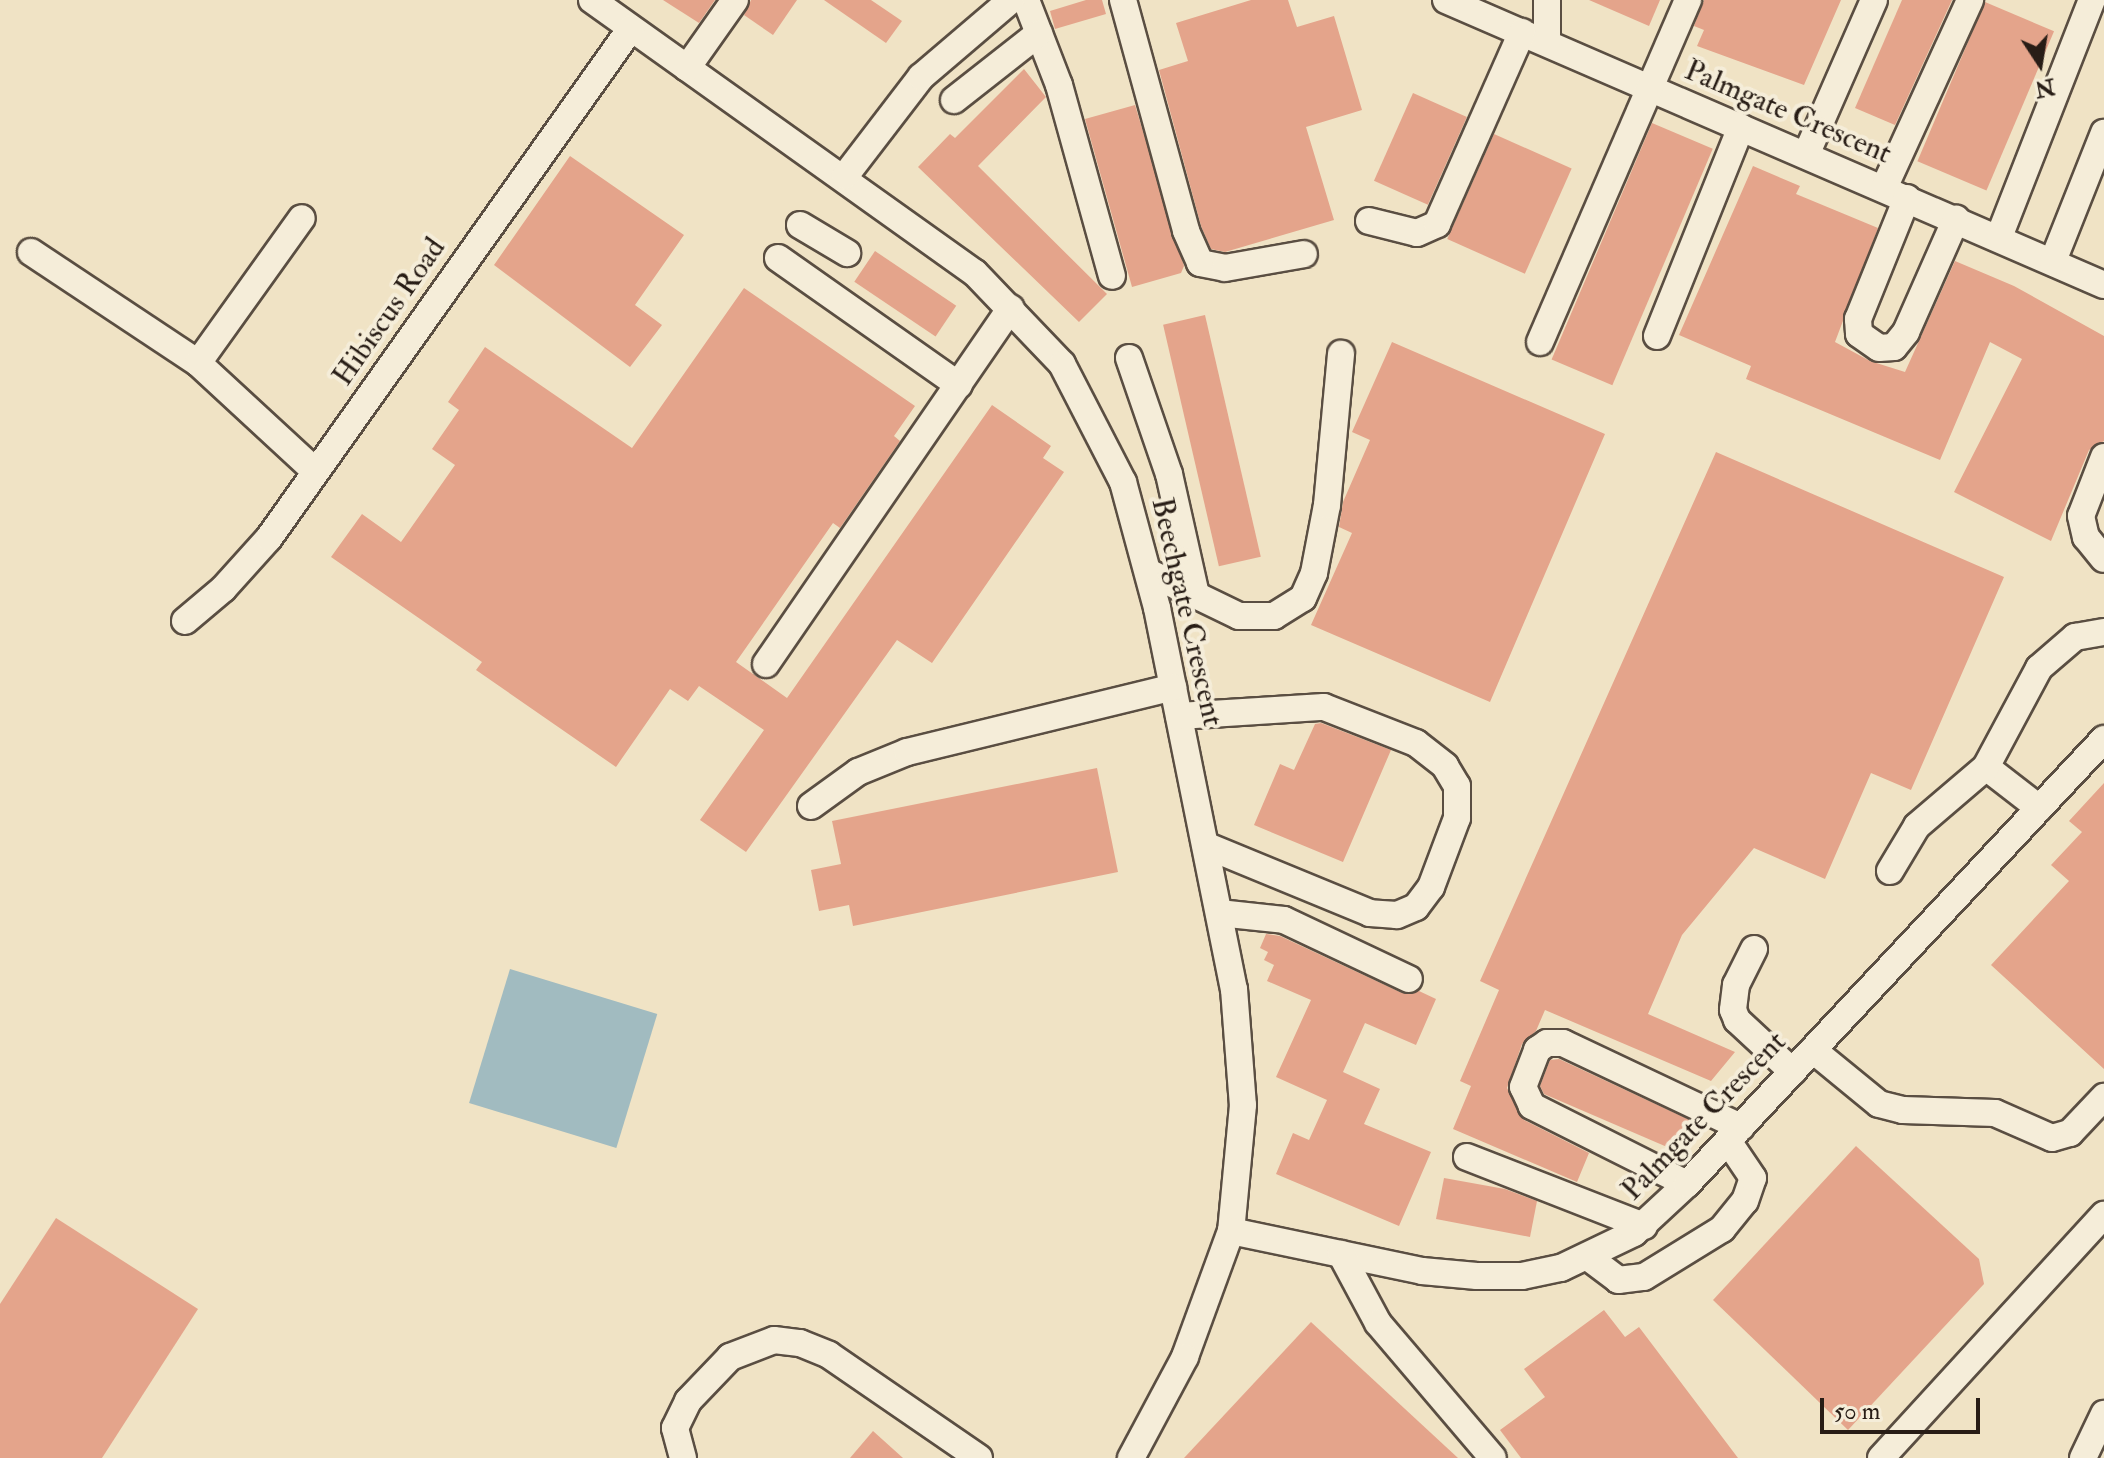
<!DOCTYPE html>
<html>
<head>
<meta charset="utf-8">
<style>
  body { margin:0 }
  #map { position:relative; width:2104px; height:1458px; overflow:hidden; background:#f0e3c5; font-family:"IM FELL Double Pica",serif }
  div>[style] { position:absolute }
  .water>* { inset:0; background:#a1bbc0; transform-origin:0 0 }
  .building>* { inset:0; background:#e4a48b; transform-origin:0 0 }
  .roads { filter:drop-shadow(2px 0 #5a4e42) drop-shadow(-2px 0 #5a4e42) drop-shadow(0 2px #5a4e42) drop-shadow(0 -2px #5a4e42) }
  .minor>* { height:26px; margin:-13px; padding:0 13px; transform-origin:13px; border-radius:13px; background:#f5edd9 }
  span { translate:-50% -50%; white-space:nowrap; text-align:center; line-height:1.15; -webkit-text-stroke:8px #f5edd9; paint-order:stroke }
  .street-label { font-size:30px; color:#281d16 }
  .north { position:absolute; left:2000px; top:24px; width:80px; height:80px; -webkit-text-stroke:6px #f5edd9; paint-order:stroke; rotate:168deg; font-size:22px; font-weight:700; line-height:32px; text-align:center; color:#281d16 }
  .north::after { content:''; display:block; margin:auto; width:28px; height:36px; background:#281d16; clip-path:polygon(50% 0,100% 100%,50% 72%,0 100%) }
  .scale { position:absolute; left:1820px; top:1398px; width:160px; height:36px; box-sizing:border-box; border:4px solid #281d16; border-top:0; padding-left:10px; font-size:24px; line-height:28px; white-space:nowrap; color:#281d16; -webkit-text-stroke:6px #f5edd9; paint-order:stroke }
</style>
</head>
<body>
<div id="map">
  <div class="water">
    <div style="left:510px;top:969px;width:154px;height:140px;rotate:17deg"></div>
  </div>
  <div class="building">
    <div style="clip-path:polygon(663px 0,715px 0,699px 23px)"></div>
    <div style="clip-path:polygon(751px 0,797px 0,773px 35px,744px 15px)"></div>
    <div style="clip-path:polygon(824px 0,871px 0,902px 21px,886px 43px)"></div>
    <div style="clip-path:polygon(1086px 0,1102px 0,1106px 14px,1055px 29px,1050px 11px)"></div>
    <div style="clip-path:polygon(1251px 0,1288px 0,1297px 27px,1334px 16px,1362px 110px,1306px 127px,1334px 220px,1225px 252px,1211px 249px,1201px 226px,1159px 70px,1188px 61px,1176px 23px)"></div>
    <div style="clip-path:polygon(1589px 0,1660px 0,1649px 26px)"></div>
    <div style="clip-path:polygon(1704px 0,1841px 0,1804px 85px,1697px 46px,1704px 30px,1694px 26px)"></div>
    <div style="clip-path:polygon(1902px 0,1952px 0,1895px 125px,1855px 108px)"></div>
    <div style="left:1985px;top:2px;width:75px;height:173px;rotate:23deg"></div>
    <div style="clip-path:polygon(1024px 69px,1046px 97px,978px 166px,1107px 294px,1079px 322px,918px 167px,950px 134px,955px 138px)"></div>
    <div style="left:1413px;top:93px;width:59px;height:96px;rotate:24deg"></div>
    <div style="clip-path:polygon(1135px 105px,1184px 266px,1181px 273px,1132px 287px,1085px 119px)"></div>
    <div style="left:1652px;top:123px;width:66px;height:257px;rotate:23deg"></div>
    <div style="left:1494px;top:134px;width:85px;height:115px;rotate:24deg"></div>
    <div style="clip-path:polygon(570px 156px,684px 235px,635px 305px,662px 325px,630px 367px,494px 265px)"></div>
    <div style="clip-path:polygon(1753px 166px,1800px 186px,1796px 194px,1878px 228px,1835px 342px,1870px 361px,1905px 372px,1955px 261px,2014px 286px,2104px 336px,2104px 441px,2089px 450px,2051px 541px,1954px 492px,2022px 359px,1990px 342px,1940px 460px,1746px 379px,1751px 366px,1679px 335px)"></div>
    <div style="left:875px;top:251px;width:98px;height:37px;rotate:34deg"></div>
    <div style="clip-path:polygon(744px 288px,915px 406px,894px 436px,900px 441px,840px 528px,833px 523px,736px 662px,787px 698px,992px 405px,1051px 446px,1043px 458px,1064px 472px,932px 663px,897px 640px,746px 852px,700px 820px,764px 730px,699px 686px,688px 701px,670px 689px,616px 767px,476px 670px,482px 662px,331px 557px,362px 514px,401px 542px,455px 465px,432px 449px,459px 410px,448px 402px,485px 347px,632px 448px)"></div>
    <div style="left:1205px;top:315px;width:248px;height:43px;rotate:77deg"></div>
    <div style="clip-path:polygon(1392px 342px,1605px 434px,1490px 702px,1311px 625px,1352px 533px,1339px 527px,1343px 502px,1370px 440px,1352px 432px)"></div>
    <div style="clip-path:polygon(1716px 452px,2004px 577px,1911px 790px,1871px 773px,1825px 879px,1754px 848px,1682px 935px,1648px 1014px,1735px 1052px,1711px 1081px,1545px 1010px,1536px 1031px,1522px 1044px,1507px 1088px,1524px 1120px,1589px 1153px,1577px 1182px,1453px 1129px,1471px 1086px,1460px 1081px,1499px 990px,1480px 981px)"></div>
    <div style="clip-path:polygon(1321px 723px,1391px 750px,1343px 862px,1254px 825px,1280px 764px,1294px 770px,1315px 724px)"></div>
    <div style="clip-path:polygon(1097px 768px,1118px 872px,853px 926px,849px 905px,819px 911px,811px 870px,841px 864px,832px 821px)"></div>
    <div style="clip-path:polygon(2104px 783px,2104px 1069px,1991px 965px,2069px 881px,2051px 865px,2082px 832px,2069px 821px)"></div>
    <div style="clip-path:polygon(1266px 934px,1280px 936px,1402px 993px,1419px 991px,1436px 999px,1416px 1045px,1365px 1023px,1343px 1072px,1380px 1089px,1364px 1124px,1431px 1152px,1399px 1226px,1276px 1174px,1293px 1133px,1309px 1140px,1327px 1100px,1276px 1077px,1311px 1000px,1267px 981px,1274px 965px,1264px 960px,1268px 952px,1260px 948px)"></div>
    <div style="clip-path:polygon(1559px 1059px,1694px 1122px,1681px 1153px,1544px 1094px,1540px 1086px,1550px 1060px)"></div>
    <div style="clip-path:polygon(1856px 1146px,1979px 1259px,1984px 1284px,1848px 1430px,1713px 1300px)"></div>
    <div style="clip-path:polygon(1444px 1178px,1505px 1189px,1537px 1201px,1530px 1237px,1436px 1219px)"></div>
    <div style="clip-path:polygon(56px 1218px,198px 1309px,102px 1458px,0 1458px,0 1304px)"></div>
    <div style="clip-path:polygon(1604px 1310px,1625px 1337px,1639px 1327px,1738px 1458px,1521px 1458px,1500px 1430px,1545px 1397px,1524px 1369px)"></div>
    <div style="clip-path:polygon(1311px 1322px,1458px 1458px,1184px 1458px)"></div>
    <div style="clip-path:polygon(873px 1431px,903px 1458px,850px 1458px)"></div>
  </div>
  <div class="roads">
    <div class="minor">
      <div style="left:592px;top:0;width:470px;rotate:35.5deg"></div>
      <div style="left:975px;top:273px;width:126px;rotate:46.3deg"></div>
      <div style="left:1062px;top:364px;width:133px;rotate:62.7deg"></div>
      <div style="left:1123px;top:482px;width:131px;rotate:74.9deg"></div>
      <div style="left:1157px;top:608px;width:389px;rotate:78.6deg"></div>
      <div style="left:1234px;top:989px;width:116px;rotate:85.6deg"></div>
      <div style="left:1243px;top:1105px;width:127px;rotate:95.4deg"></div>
      <div style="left:1231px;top:1231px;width:134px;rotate:110.1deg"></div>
      <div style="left:1185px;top:1357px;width:115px;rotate:118.1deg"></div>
      <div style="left:1026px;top:0;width:91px;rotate:68.8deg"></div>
      <div style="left:1059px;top:85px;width:198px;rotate:74.5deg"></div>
      <div style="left:1123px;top:0;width:239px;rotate:74.7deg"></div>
      <div style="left:1186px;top:231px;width:35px;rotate:66deg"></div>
      <div style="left:1200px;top:263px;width:25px;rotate:11deg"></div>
      <div style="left:1225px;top:268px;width:80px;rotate:-10deg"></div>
      <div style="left:1446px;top:0;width:717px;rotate:23.42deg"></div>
      <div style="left:1547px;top:43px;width:43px;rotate:-90deg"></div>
      <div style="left:687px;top:68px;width:83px;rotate:-54.8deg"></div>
      <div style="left:954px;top:100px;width:108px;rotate:-38.2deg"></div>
      <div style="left:1806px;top:155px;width:169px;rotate:-66.3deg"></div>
      <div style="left:845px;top:176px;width:125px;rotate:-52.5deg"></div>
      <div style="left:921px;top:77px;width:118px;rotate:-40.5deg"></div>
      <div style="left:1884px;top:188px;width:207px;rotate:-65.4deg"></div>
      <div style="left:1907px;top:198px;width:131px;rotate:112deg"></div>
      <div style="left:1858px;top:319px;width:15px;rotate:86deg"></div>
      <div style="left:1859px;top:334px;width:24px;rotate:35deg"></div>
      <div style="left:1879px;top:348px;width:15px;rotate:-4deg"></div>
      <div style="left:1894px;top:347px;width:19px;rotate:-51deg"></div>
      <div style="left:1906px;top:332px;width:124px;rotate:-66.1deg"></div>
      <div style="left:1369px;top:221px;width:49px;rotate:14deg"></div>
      <div style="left:1417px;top:233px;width:22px;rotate:-24deg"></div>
      <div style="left:1437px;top:224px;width:210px;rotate:-66.1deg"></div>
      <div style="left:800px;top:225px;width:55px;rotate:30.8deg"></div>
      <div style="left:1999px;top:237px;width:255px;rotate:-68.6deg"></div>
      <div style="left:31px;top:252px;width:201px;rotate:33.6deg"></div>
      <div style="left:198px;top:363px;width:159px;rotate:42.7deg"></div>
      <div style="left:778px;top:258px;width:221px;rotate:35.1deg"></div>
      <div style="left:2053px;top:261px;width:138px;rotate:-68.3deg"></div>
      <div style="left:1657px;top:336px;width:225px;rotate:-68.1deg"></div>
      <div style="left:1540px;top:342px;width:373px;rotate:-66.6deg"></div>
      <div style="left:1129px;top:358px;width:123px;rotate:71deg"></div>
      <div style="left:1169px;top:474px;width:124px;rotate:77.4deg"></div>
      <div style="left:198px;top:363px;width:178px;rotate:-54.4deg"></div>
      <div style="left:2104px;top:457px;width:63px;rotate:111.3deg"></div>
      <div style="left:2081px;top:516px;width:22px;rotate:77deg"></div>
      <div style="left:2086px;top:537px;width:28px;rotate:51deg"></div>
      <div style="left:1148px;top:572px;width:101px;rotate:25.8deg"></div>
      <div style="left:1239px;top:616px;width:35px"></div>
      <div style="left:1274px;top:616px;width:34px;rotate:-32deg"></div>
      <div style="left:1303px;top:598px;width:27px;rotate:-66deg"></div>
      <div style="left:1314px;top:573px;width:69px;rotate:-79.2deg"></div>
      <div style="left:1327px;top:505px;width:152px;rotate:-84.7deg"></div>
      <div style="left:185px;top:621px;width:50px;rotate:-40.1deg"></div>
      <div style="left:223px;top:589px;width:69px;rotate:-48deg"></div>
      <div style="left:269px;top:538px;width:625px;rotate:-54.63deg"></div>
      <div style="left:766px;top:664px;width:432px;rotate:-55.5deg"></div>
      <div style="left:1179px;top:716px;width:145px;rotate:-3.6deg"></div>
      <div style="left:1324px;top:707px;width:99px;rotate:21.4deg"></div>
      <div style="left:1416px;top:743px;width:37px;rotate:38deg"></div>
      <div style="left:1445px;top:766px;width:23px;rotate:59deg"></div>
      <div style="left:1457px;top:786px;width:32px;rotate:90deg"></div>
      <div style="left:1457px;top:818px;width:74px;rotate:110.6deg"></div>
      <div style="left:1431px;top:887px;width:25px;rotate:127deg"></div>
      <div style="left:1416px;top:907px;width:21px;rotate:157deg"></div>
      <div style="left:1397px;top:915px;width:27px;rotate:-176deg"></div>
      <div style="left:1370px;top:913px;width:178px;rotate:-157.6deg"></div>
      <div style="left:1986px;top:767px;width:67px;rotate:37.7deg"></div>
      <div style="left:811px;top:806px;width:58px;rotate:-35.9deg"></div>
      <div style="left:858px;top:772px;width:53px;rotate:-22.2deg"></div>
      <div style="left:907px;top:752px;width:274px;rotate:-13.7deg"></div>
      <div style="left:1890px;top:871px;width:52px;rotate:-59deg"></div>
      <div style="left:1917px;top:826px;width:91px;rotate:-40.5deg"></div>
      <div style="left:1986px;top:767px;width:112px;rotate:-61.8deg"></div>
      <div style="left:2039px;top:668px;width:48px;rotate:-40.7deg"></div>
      <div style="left:2075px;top:637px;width:29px;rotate:-10deg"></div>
      <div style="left:1219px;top:913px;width:65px;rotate:6.1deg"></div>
      <div style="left:1284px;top:920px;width:138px;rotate:25.3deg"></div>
      <div style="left:1754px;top:949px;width:40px;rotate:116.6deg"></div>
      <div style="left:1736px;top:985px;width:25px;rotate:97deg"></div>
      <div style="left:1733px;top:1010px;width:11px;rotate:68deg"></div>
      <div style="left:1737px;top:1020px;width:76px;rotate:42.9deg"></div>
      <div style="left:1813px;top:1050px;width:85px;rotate:39.3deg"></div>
      <div style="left:1879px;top:1104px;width:25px;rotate:14deg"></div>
      <div style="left:1903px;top:1110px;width:92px;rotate:1.9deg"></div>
      <div style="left:1995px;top:1113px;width:62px;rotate:23.7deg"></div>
      <div style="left:2052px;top:1138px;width:19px;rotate:-16deg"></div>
      <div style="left:2070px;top:1133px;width:50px;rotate:-46.6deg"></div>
      <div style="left:1467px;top:1157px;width:190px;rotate:21.3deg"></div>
      <div style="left:1687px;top:1184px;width:174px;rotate:-153.3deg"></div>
      <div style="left:1532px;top:1106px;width:21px;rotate:-115deg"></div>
      <div style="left:1523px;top:1087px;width:40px;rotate:-69deg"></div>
      <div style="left:1537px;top:1050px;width:12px;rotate:-35deg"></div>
      <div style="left:1547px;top:1043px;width:16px"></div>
      <div style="left:1563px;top:1043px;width:197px;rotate:25.3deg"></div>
      <div style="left:1231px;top:1231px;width:195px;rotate:11.8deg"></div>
      <div style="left:1422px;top:1271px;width:55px;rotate:5.2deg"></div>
      <div style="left:1477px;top:1276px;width:45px"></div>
      <div style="left:1522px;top:1276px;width:40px;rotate:-12deg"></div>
      <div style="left:1561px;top:1268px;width:81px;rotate:-25.6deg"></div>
      <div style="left:1634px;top:1233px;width:72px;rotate:-42.8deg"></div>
      <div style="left:1687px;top:1184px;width:610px;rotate:-46.86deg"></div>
      <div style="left:1341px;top:1254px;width:78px;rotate:61.8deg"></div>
      <div style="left:1378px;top:1323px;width:177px;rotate:49.6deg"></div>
      <div style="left:1588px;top:1257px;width:38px;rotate:37deg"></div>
      <div style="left:1618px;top:1280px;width:26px;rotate:-7deg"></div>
      <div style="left:1644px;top:1277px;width:92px;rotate:-31.6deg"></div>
      <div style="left:1722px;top:1229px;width:36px;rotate:-51deg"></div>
      <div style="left:1745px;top:1201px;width:24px;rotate:-71deg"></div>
      <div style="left:1753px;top:1178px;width:45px;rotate:-124deg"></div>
      <div style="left:683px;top:1458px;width:31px;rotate:-105deg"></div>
      <div style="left:675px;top:1428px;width:30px;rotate:-64deg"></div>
      <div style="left:688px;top:1401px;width:61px;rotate:-46.3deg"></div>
      <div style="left:730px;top:1357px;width:47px;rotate:-21.1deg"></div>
      <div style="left:774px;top:1340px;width:26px;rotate:7deg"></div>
      <div style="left:800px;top:1343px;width:31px;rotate:22deg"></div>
      <div style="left:829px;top:1355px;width:182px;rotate:34.5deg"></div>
      <div style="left:1881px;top:1458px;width:330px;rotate:-47.5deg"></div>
      <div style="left:2083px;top:1458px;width:49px;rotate:-64.5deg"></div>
    </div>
  </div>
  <div class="street-label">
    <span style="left:1788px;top:112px;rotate:23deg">Palmgate Crescent</span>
    <span style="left:389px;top:312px;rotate:-55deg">Hibiscus Road</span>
    <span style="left:1187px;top:612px;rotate:77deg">Beechgate Crescent</span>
    <span style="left:1704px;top:1116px;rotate:-46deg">Palmgate Crescent</span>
  </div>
  <div class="north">N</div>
  <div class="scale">50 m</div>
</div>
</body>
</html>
